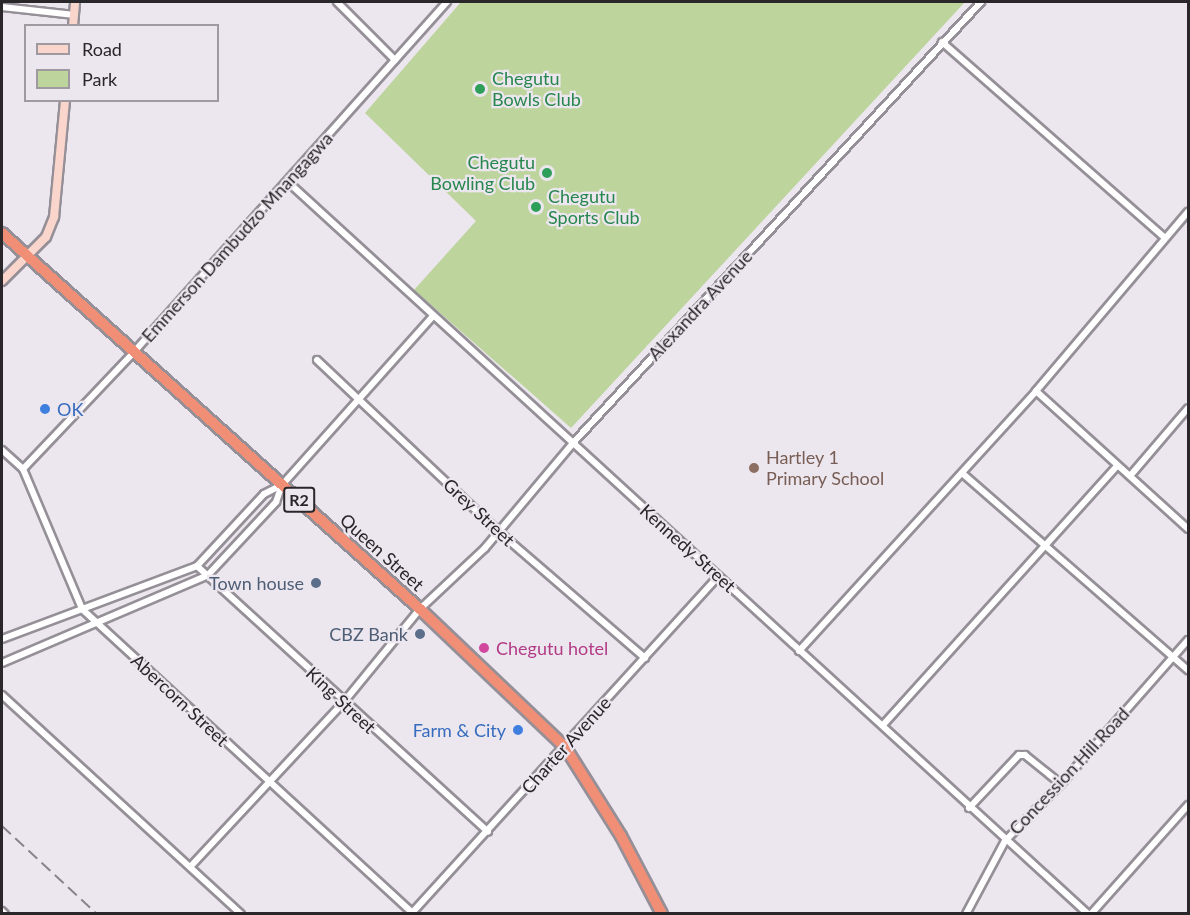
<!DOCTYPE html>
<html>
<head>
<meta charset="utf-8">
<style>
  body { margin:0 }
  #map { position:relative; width:1190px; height:915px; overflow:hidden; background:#ece6ef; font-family:Lato,sans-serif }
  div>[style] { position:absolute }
  .green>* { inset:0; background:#bdd49c }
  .roads { filter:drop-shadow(2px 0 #958f97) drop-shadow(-2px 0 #958f97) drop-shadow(0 2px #958f97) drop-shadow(0 -2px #958f97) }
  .minor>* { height:6px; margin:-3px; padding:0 3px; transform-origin:3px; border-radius:3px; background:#fff }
  .secondary>* { height:8px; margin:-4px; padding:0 4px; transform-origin:4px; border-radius:4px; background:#f9d5cb }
  .trunk>* { height:10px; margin:-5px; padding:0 5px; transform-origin:5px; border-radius:5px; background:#f08e76 }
  .rail>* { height:2px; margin-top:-1px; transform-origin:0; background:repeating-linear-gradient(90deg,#88848a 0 12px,transparent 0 18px) }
  .dots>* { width:16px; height:16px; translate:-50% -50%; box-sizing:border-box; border:3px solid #ece6ef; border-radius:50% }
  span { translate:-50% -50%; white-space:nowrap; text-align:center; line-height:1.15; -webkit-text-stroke:4.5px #ece6ef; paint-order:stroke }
  .shield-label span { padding:2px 4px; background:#ece6ef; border:2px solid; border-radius:4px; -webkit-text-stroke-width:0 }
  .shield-label { font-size:16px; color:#29272a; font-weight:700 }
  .leisure-label { font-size:18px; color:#27864d }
  .left { translate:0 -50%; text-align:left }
  .right { translate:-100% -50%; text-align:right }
  .street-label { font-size:18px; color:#29272a }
  .shop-label { font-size:18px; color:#366cbe }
  .education-label { font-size:18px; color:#785e54 }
  .service-label { font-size:18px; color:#4e5e75 }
  .hotel-label { font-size:18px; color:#b23c85 }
  .frame { position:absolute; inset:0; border:3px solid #29272a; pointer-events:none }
  .legend { position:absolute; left:24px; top:24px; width:195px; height:78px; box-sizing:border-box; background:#ece6ef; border:2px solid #9e9aa0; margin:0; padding:8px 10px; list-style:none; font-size:18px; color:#29272a }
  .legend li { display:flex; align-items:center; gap:12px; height:30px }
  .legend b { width:30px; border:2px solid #9e9aa0 }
</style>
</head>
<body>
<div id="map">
  <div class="green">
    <div style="clip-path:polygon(461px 2px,965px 2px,571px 428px,414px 290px,476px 221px,365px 113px)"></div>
  </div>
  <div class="roads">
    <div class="minor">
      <div style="left:337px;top:2px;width:82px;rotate:45deg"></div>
      <div style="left:2px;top:7px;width:73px;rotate:6.3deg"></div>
      <div style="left:942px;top:42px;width:295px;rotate:41.3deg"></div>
      <div style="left:288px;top:182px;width:1084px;rotate:42.46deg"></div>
      <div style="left:317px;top:360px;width:250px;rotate:43.4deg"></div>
      <div style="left:499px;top:532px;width:193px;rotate:40.8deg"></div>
      <div style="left:1036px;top:391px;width:205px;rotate:42.2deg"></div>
      <div style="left:2px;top:450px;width:28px;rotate:42deg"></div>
      <div style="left:23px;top:469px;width:152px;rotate:67.1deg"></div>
      <div style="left:82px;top:609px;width:448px;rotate:42.6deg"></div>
      <div style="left:23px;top:469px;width:160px;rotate:-46.5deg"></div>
      <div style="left:133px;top:353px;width:471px;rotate:-48.2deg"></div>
      <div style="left:962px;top:473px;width:300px;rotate:41.1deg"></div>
      <div style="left:1130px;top:476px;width:89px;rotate:-49.5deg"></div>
      <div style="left:197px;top:566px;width:394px;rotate:42.4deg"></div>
      <div style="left:2px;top:639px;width:208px;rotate:-20.5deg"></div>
      <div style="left:197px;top:566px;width:98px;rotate:-47.1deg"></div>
      <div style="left:264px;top:494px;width:20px;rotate:-27deg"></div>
      <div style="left:799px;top:651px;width:352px;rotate:-47.6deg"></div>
      <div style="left:1036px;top:391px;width:235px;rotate:-49.7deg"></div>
      <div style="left:2px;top:663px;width:224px;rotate:-23.1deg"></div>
      <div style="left:208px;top:575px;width:100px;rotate:-47deg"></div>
      <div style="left:276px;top:502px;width:18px;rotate:-71deg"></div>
      <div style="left:282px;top:485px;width:227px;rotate:-48.2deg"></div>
      <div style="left:2px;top:695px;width:324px;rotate:42.5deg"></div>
      <div style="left:883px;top:725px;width:349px;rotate:-47.9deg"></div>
      <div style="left:969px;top:808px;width:73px;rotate:-46.7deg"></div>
      <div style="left:1019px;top:755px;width:6px"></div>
      <div style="left:1025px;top:755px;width:46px;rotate:38.9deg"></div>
      <div style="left:191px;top:866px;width:223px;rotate:-47deg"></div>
      <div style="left:343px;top:703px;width:122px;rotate:-50.7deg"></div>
      <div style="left:420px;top:609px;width:89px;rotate:-43.2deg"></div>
      <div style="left:485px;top:548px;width:137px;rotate:-50deg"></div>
      <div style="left:573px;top:443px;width:601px;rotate:-47.23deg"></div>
      <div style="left:2px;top:911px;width:4px;rotate:45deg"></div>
      <div style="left:411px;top:914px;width:457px;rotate:-47.7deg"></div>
      <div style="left:966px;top:914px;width:83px;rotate:-61.9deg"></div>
      <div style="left:1005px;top:841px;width:80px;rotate:-45.5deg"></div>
      <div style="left:1061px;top:784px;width:192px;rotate:-48.6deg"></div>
      <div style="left:1091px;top:914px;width:146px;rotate:-48.3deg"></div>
    </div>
    <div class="secondary">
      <div style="left:73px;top:26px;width:24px;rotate:-85deg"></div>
      <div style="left:2px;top:281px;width:62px;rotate:-45deg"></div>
      <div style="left:46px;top:237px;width:22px;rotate:-68deg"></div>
      <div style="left:54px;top:217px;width:118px;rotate:-84.6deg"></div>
    </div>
    <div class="trunk">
      <div style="left:2px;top:233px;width:562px;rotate:41.97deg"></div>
      <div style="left:420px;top:609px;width:200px;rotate:43.6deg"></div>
      <div style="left:565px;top:747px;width:105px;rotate:57.8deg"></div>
      <div style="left:621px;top:836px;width:88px;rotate:62.3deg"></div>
    </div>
  </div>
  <div class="rail">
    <div style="left:2px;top:826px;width:129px;rotate:42.8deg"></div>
  </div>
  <div class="dots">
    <div style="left:480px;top:89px;background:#2e9e5b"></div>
    <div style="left:547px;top:173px;background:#2e9e5b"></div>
    <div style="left:536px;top:207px;background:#2e9e5b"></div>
    <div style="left:45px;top:409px;background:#3f7fe0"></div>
    <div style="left:754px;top:468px;background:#8d6e63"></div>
    <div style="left:316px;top:583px;background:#5c6f8a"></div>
    <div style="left:420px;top:634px;background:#5c6f8a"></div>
    <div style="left:484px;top:648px;background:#d1479c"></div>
    <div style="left:518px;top:730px;background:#3f7fe0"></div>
  </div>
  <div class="shield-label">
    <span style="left:299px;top:500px">R2</span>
  </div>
  <div class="leisure-label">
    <span class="left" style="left:492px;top:89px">Chegutu<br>Bowls Club</span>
    <span class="right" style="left:535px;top:173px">Chegutu<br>Bowling Club</span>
    <span class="left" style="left:548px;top:207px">Chegutu<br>Sports Club</span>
  </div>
  <div class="street-label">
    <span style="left:237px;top:237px;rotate:-48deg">Emmerson Dambudzo Mnangagwa</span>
    <span style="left:700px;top:305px;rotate:-47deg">Alexandra Avenue</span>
    <span style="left:479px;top:512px;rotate:43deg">Grey Street</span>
    <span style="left:688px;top:548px;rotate:42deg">Kennedy Street</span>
    <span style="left:382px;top:552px;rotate:42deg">Queen Street</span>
    <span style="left:180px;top:700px;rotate:43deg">Abercorn Street</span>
    <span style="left:341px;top:700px;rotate:43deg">King Street</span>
    <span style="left:566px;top:745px;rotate:-48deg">Charter Avenue</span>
    <span style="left:1069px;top:771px;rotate:-47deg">Concession Hill Road</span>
  </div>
  <div class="shop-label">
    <span class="left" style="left:57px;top:409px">OK</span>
    <span class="right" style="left:506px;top:730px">Farm &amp; City</span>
  </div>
  <div class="education-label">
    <span class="left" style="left:766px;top:468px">Hartley 1<br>Primary School</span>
  </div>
  <div class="service-label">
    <span class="right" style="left:304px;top:583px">Town house</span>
    <span class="right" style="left:408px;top:634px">CBZ Bank</span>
  </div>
  <div class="hotel-label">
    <span class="left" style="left:496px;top:648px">Chegutu hotel</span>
  </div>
  <div class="frame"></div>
  <ul class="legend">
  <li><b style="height:8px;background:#f9d5cb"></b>Road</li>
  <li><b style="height:16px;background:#bdd49c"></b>Park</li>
  </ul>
</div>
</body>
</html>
